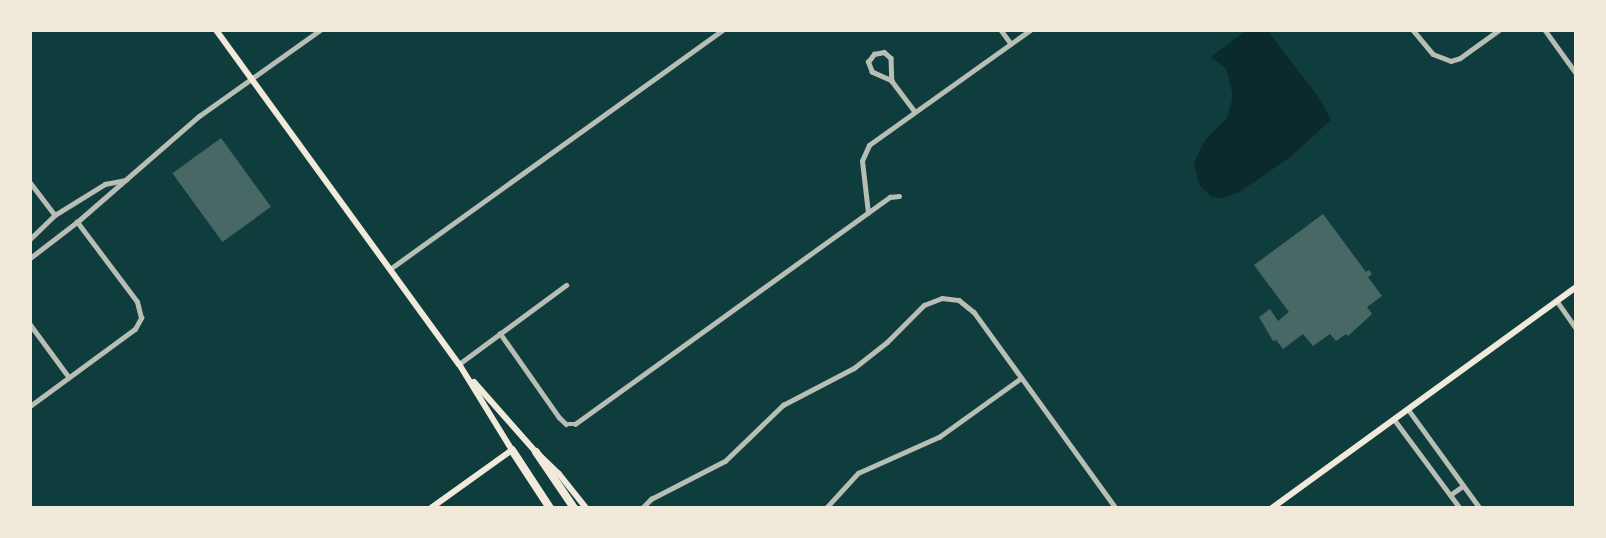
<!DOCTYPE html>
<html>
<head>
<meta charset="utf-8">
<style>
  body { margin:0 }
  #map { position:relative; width:1606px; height:538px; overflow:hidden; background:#0f3d3e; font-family:"Sofia Sans Condensed",sans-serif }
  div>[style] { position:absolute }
  .water>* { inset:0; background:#0a2a2b }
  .building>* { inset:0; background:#486865; transform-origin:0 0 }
  .minor>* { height:4.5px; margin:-2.25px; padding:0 2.25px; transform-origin:2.25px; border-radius:2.25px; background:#b8beb3 }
  .tertiary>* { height:5px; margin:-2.5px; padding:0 2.5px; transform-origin:2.5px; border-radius:2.5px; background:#b8beb3 }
  .secondary>* { height:6px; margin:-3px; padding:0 3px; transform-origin:3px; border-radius:3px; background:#f1e9da }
  .motorway>* { height:8px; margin:-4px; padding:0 4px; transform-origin:4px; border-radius:4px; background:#f1e9da }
  span { translate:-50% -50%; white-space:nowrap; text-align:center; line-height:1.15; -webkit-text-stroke:7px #f1e9da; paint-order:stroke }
  .frame { position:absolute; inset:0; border:32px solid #f1e9da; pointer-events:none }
</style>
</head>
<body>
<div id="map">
  <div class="water">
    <div style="clip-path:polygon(1267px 30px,1320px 99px,1331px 120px,1289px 158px,1238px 193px,1223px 198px,1212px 197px,1199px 185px,1194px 163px,1205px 140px,1227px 118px,1233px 96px,1226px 68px,1211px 57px,1245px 31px)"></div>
  </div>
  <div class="building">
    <div style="left:221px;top:138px;width:85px;height:60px;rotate:54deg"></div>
    <div style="clip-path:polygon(1323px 214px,1366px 272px,1369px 270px,1372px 274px,1368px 277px,1382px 296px,1367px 307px,1372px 314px,1348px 336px,1346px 334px,1336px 341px,1330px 334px,1313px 346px,1303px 334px,1283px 349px,1276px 340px,1273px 341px,1259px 317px,1270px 309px,1278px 321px,1289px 312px,1254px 265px)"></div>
  </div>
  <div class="minor">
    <div style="left:1001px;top:30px;width:17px;rotate:54deg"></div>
    <div style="left:1413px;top:30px;width:31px;rotate:50deg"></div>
    <div style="left:1433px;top:54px;width:19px;rotate:21deg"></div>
    <div style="left:1451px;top:61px;width:9px;rotate:-18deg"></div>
    <div style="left:1460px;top:58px;width:48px;rotate:-35.7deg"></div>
    <div style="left:1545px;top:30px;width:53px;rotate:54.2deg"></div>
    <div style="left:892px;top:81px;width:22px;rotate:-156deg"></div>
    <div style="left:872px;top:72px;width:11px;rotate:-112deg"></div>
    <div style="left:868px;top:62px;width:10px;rotate:-53deg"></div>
    <div style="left:874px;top:54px;width:10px;rotate:-11deg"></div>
    <div style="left:884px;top:52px;width:9px;rotate:41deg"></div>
    <div style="left:891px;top:58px;width:23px;rotate:88deg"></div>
    <div style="left:892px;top:81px;width:38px;rotate:53deg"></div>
    <div style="left:30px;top:182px;width:41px;rotate:52.9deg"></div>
    <div style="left:868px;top:213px;width:52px;rotate:-96.6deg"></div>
    <div style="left:862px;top:161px;width:17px;rotate:-66deg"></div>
    <div style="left:869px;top:145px;width:198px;rotate:-35.5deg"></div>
    <div style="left:30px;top:239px;width:35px;rotate:-44deg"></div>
    <div style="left:55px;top:215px;width:59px;rotate:-31.8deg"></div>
    <div style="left:105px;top:184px;width:21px;rotate:-11deg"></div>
    <div style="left:390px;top:269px;width:409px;rotate:-35.7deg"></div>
    <div style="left:1557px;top:301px;width:33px;rotate:55deg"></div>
    <div style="left:30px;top:324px;width:66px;rotate:53.7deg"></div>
    <div style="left:500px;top:333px;width:103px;rotate:54.9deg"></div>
    <div style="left:559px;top:417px;width:10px;rotate:45deg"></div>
    <div style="left:566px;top:424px;width:9px"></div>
    <div style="left:575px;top:424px;width:388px;rotate:-35.8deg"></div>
    <div style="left:890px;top:197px;width:9px;rotate:-6deg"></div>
    <div style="left:459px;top:364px;width:133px;rotate:-36.4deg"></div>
    <div style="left:30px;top:406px;width:130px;rotate:-36.3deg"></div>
    <div style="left:135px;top:329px;width:13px;rotate:-61deg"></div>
    <div style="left:141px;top:318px;width:16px;rotate:-104deg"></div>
    <div style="left:137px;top:302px;width:100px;rotate:-126.9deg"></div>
    <div style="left:1408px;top:409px;width:122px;rotate:54deg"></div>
    <div style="left:1394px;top:419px;width:111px;rotate:53.4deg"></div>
    <div style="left:1450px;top:495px;width:16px;rotate:-35deg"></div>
    <div style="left:642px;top:508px;width:13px;rotate:-45deg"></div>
    <div style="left:651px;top:499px;width:83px;rotate:-27.2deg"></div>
    <div style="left:725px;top:461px;width:81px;rotate:-44deg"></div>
    <div style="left:783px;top:405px;width:80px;rotate:-27.5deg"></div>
    <div style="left:854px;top:368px;width:42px;rotate:-38.2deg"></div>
    <div style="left:887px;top:342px;width:52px;rotate:-45deg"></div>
    <div style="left:924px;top:305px;width:19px;rotate:-21deg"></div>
    <div style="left:942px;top:298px;width:17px;rotate:7deg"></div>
    <div style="left:959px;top:300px;width:19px;rotate:39deg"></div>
    <div style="left:974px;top:312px;width:242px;rotate:54.1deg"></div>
    <div style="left:826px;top:508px;width:47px;rotate:-47.6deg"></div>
    <div style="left:858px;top:473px;width:89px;rotate:-24deg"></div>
    <div style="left:939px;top:437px;width:101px;rotate:-35.7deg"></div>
  </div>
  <div class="tertiary">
    <div style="left:30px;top:258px;width:59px;rotate:-37.5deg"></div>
    <div style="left:77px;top:222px;width:162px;rotate:-41deg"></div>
    <div style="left:199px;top:116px;width:148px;rotate:-35.4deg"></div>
  </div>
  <div class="secondary">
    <div style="left:216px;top:30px;width:413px;rotate:54deg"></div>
    <div style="left:459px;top:364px;width:101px;rotate:58.4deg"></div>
    <div style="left:512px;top:450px;width:100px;rotate:144.4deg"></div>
    <div style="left:474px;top:382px;width:94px;rotate:48.5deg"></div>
    <div style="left:536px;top:452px;width:32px;rotate:44deg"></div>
    <div style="left:559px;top:474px;width:43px;rotate:51.5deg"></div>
    <div style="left:1272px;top:508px;width:376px;rotate:-36deg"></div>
  </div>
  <div class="motorway">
    <div style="left:512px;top:450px;width:69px;rotate:56.8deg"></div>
    <div style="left:536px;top:452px;width:68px;rotate:55.8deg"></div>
  </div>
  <div class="frame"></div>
</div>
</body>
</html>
